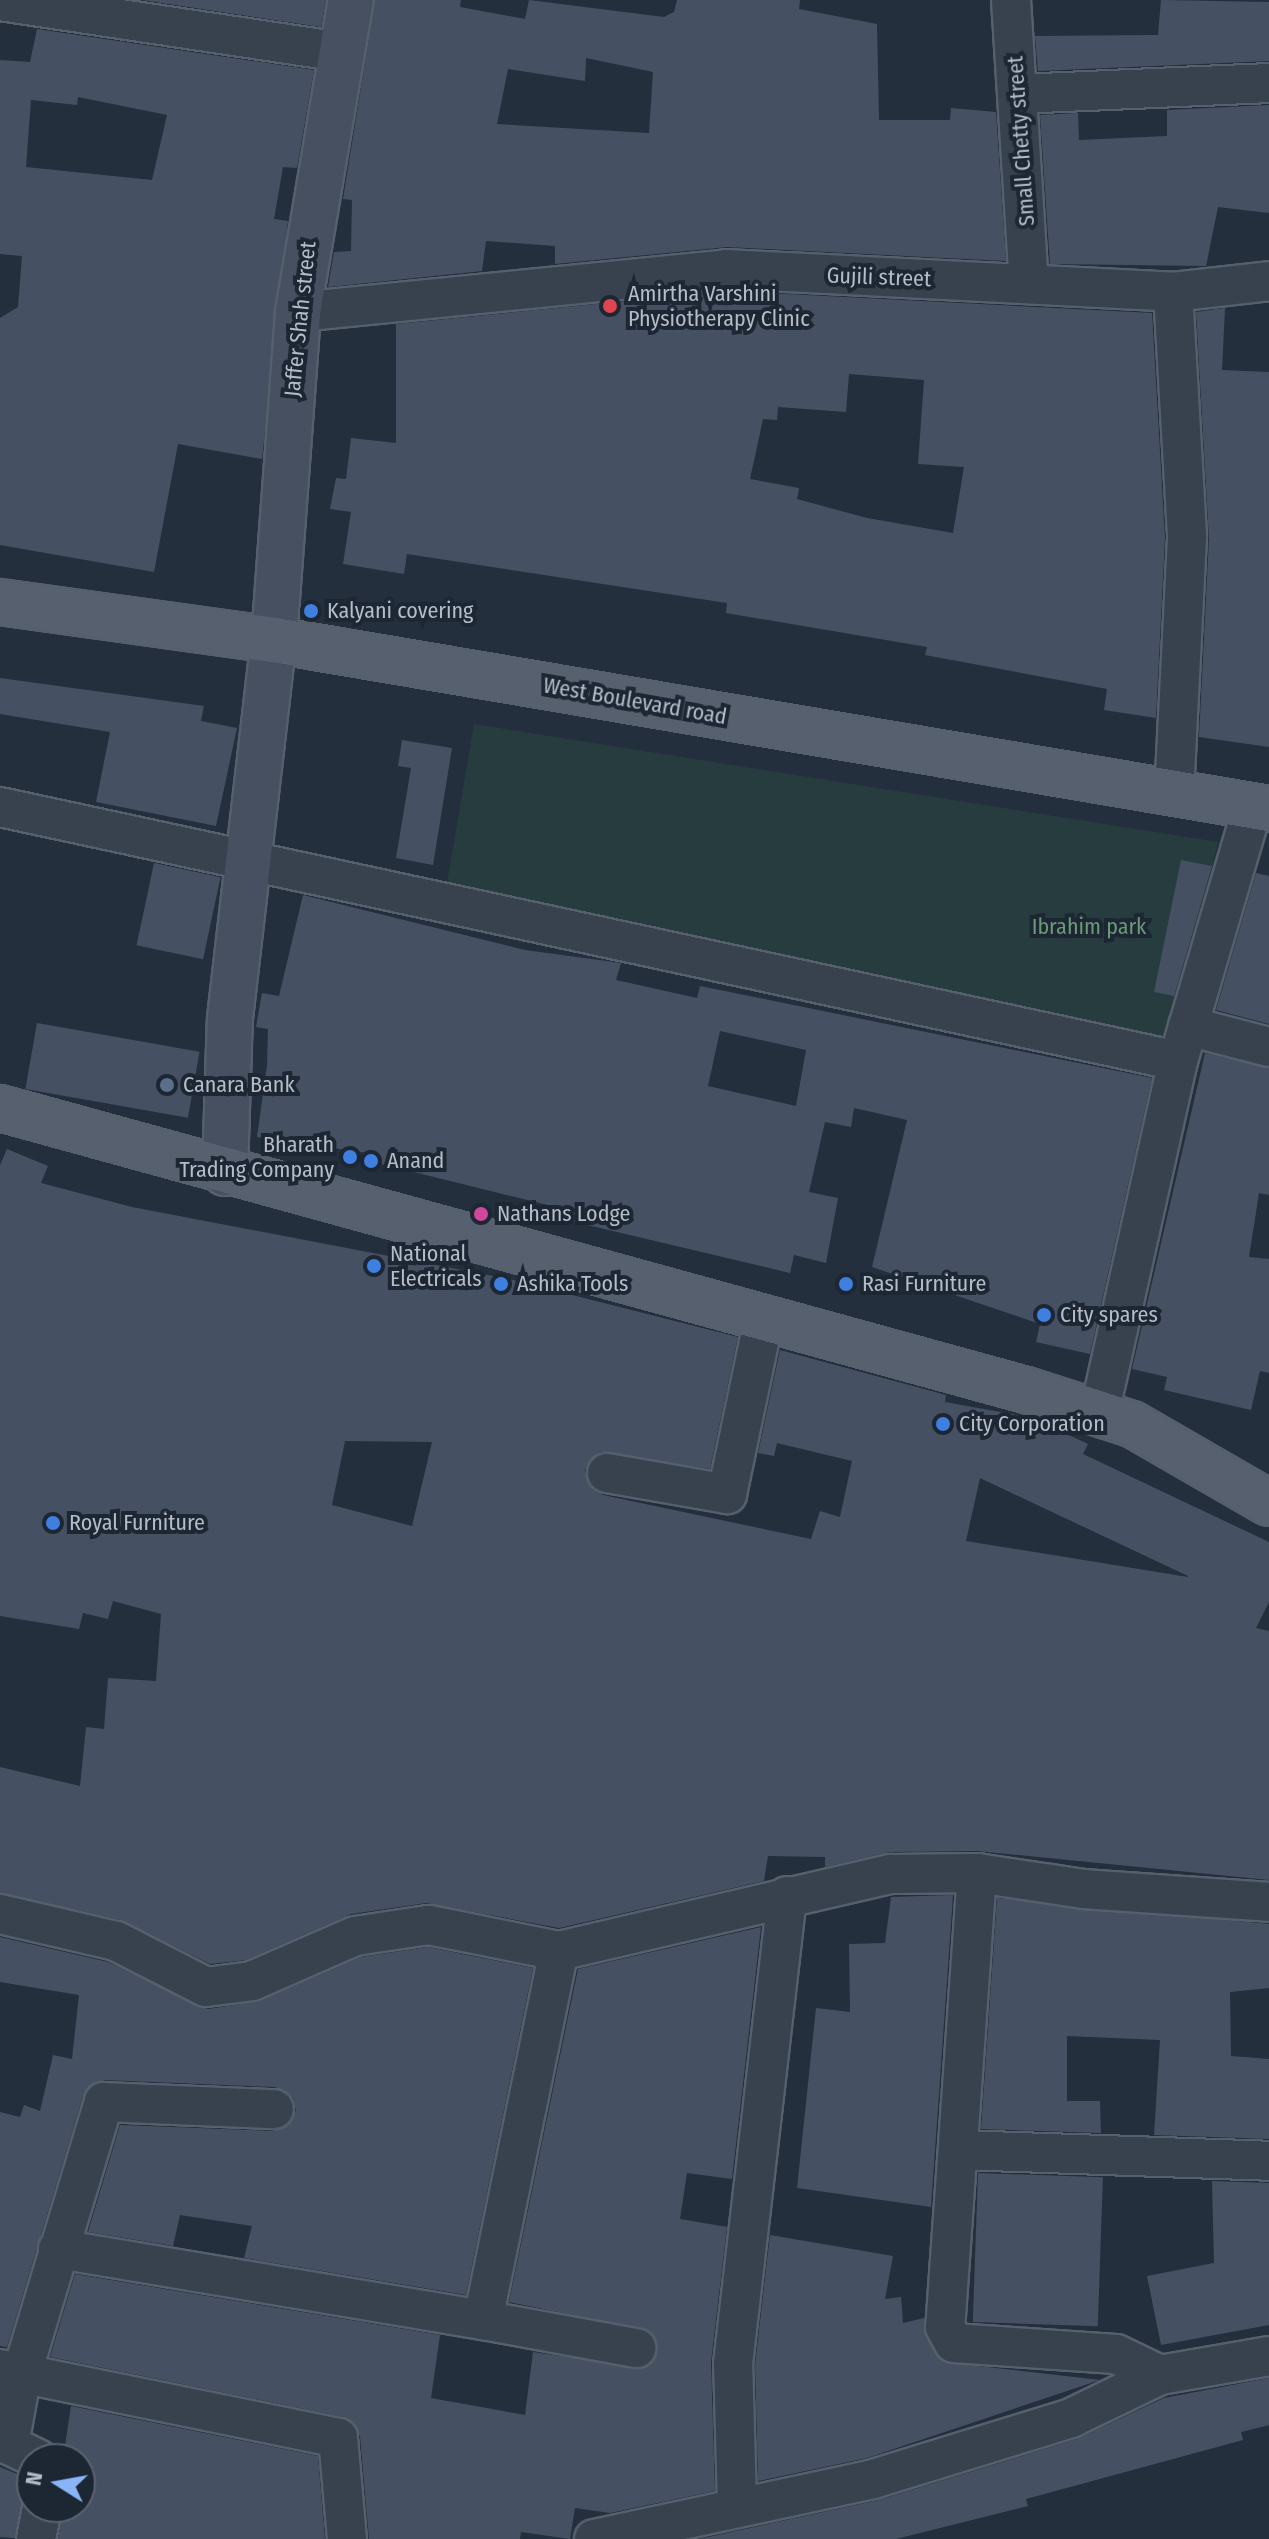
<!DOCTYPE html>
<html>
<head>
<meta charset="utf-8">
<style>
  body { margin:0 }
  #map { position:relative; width:1269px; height:2539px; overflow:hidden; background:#242f3e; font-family:"Fira Sans Condensed",sans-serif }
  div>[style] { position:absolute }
  .green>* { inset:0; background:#263c3f }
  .building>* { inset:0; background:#455162; transform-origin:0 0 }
  .roads { filter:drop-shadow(2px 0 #565f6c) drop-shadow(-2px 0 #565f6c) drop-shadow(0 2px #565f6c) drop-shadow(0 -2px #565f6c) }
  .street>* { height:38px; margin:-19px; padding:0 19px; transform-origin:19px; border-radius:19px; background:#38414e }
  .secondary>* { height:44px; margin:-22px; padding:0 22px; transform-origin:22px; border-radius:22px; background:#465061 }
  .primary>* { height:44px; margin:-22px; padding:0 22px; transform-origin:22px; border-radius:22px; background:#56606e }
  .dots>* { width:22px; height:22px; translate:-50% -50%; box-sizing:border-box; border:4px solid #1d2633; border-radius:50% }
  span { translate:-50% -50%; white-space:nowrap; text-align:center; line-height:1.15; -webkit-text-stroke:8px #1d2633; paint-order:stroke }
  .street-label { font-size:22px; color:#b4bcc9 }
  .poi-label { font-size:22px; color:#b4bcc9 }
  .left { translate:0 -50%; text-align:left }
  .right { translate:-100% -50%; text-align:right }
  .park-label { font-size:22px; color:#6b9a76 }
  .north { position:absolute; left:16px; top:2443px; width:80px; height:80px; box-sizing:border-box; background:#1d2633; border:2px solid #59626f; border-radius:50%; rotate:281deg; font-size:22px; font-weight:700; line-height:32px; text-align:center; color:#b4bcc9 }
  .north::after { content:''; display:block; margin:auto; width:28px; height:36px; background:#8ab4f8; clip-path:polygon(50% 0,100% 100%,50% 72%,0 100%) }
</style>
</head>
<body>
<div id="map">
  <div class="green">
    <div style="clip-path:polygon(474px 724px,1218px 842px,1171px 1051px,446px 889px)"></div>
  </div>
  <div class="building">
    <div style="clip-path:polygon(142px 0,326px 0,321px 27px)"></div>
    <div style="clip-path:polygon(evenodd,375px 0,461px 0,460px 7px,525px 19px,529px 0,664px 17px,674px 12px,677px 0,800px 0,799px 9px,877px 24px,879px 120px,950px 120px,951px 108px,996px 112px,1006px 261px,727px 247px,555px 264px,555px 246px,486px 241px,482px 271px,328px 287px,334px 252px,351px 251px,352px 200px,343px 199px,375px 0,586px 58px,653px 72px,649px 133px,497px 124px,508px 69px,585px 81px,586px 58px)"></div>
    <div style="clip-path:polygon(1161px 0,1269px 2px,1269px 61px,1038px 71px,1035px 36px,1158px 35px)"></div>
    <div style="clip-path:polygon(evenodd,37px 29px,314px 70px,297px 168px,283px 167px,274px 219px,288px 221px,262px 459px,178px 444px,154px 572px,0 545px,0 318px,18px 307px,22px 256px,0 254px,0 60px,30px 62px,37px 29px,78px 97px,167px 115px,152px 180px,26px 167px,31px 100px,77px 105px,78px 97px)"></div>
    <div style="clip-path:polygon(1269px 105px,1269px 213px,1218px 207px,1206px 266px,1050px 264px,1040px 115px,1078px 113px,1079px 140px,1167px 136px,1167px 110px)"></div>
    <div style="clip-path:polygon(evenodd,727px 291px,1152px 313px,1165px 538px,1156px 718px,1104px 710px,1107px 689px,925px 655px,927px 647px,726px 613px,727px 603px,407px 554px,404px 574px,343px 564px,351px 512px,330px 509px,336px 478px,346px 479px,351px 438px,396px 443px,396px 324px,727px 291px,849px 374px,924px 380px,918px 464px,964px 467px,953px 533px,867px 518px,797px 499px,799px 488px,750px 479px,763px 419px,777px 420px,778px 407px,846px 412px,849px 374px)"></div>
    <div style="clip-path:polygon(1225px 308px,1222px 370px,1269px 372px,1269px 747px,1199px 737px,1209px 539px,1196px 312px)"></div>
    <div style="clip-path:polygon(0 678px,204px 706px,201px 721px,237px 728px,216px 826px,96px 802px,110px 732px,0 714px)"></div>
    <div style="clip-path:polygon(402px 740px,452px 748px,433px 865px,396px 858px,411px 768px,398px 766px)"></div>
    <div style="clip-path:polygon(1181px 860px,1212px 866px,1174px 996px,1154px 992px)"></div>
    <div style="left:154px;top:863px;width:68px;height:84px;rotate:12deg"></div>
    <div style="clip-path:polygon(1256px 873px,1269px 876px,1269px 1024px,1216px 1010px)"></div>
    <div style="clip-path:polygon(evenodd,303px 895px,525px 950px,621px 963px,616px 980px,697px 998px,700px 986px,1152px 1078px,1090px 1354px,1036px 1342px,1040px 1324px,872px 1267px,907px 1120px,854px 1108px,851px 1127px,825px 1122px,809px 1192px,838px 1198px,826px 1263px,794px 1255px,790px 1273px,562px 1219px,564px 1209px,373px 1162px,374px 1154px,257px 1137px,267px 1065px,268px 1029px,256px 1027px,262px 993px,279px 996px,303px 895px,720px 1031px,806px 1050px,796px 1106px,708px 1086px,720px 1031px)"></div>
    <div style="left:37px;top:1023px;width:165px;height:67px;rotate:10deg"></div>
    <div style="clip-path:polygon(1205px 1053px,1269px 1068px,1269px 1195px,1259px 1193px,1249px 1257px,1269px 1259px,1269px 1373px,1260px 1371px,1251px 1410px,1164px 1390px,1167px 1377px,1132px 1369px)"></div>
    <div style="clip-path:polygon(evenodd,7px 1149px,48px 1166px,41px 1183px,132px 1207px,509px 1279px,738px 1337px,710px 1469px,600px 1452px,585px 1470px,592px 1489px,603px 1495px,811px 1539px,820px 1511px,840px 1517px,852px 1461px,777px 1443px,774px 1456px,758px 1453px,780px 1350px,946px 1395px,945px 1402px,1033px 1418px,1088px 1444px,1083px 1454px,1269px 1542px,1269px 1602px,1256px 1628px,1269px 1631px,1269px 1880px,977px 1851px,890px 1852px,825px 1867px,825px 1857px,768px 1856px,764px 1881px,559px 1928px,426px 1903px,351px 1914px,246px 1960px,210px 1964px,121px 1920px,0 1893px,0 1767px,80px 1786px,86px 1727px,104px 1729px,108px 1678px,156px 1681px,161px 1614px,113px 1601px,108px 1619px,83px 1613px,79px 1629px,0 1616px,0 1165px,7px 1149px,345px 1441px,432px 1442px,412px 1526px,332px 1505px,345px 1441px,7px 1149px,980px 1478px,1188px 1576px,1188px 1577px,966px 1541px,980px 1478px)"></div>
    <div style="clip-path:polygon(953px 1895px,931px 2207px,797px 2188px,816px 2008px,850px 2012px,849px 1944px,885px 1943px,891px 1897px)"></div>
    <div style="clip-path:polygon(997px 1898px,1269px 1924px,1269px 1988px,1230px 1992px,1231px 2056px,1269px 2059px,1269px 2139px,1154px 2135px,1160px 2040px,1067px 2036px,1067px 2101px,1100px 2101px,1101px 2133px,981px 2129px)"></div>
    <div style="clip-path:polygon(761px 1927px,732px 2179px,687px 2173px,680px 2219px,727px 2227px,711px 2362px,715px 2491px,610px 2513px,575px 2508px,570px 2539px,521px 2532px,520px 2539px,369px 2539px,360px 2436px,343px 2417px,50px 2357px,75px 2274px,440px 2335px,431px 2398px,525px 2415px,533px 2352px,644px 2368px,658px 2351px,650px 2331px,509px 2302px,578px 1969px)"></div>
    <div style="clip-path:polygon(0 1937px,108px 1962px,208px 2009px,260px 2001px,361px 1957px,428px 1947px,533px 1968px,466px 2295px,244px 2258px,252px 2226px,180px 2215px,173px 2246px,88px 2232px,120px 2125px,274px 2131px,296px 2111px,293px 2098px,275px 2087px,104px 2080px,83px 2096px,7px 2347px,0 2346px,0 2112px,20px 2117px,24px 2105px,40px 2111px,53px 2055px,72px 2059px,79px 1995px,0 1982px)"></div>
    <div style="left:978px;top:2173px;width:125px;height:149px;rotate:2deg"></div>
    <div style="clip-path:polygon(1212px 2181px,1269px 2183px,1269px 2325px,1161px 2345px,1147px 2276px,1214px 2263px)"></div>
    <div style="clip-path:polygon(770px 2235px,893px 2256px,885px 2299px,901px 2297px,903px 2323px,924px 2318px,926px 2338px,943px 2362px,1100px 2380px,867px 2458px,758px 2481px,755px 2365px)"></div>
    <div style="clip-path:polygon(1269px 2378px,1269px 2425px,1241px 2432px,1243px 2440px,1026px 2499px,1028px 2506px,896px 2539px,699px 2539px,879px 2500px,1077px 2439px,1164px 2398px)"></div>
    <div style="clip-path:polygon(71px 2406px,318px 2456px,325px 2539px,58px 2539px,63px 2507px,80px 2507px,80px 2459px,63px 2459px)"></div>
    <div style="clip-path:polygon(0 2467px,32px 2480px,15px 2538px,0 2537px)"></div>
  </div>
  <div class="roads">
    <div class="street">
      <div style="left:1011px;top:0;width:284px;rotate:86.4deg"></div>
      <div style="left:0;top:1px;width:346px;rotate:8.5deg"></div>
      <div style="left:1018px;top:94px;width:251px;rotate:-2.5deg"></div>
      <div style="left:1173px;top:292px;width:246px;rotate:86.7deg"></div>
      <div style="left:1187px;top:538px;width:254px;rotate:92.9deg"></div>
      <div style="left:298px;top:312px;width:430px;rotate:-5.7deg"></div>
      <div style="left:726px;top:269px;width:448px;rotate:2.9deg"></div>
      <div style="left:1173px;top:292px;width:97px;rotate:-6.5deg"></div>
      <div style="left:0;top:807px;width:1205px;rotate:12.17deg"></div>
      <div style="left:1188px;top:1026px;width:84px;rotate:14.5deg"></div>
      <div style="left:1099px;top:1414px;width:362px;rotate:-77.4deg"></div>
      <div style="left:1178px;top:1061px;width:266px;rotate:-73.6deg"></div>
      <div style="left:607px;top:1473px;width:122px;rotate:9.9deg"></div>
      <div style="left:727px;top:1494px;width:179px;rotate:-78.1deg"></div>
      <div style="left:977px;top:1873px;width:455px;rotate:94deg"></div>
      <div style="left:945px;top:2327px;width:18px;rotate:61deg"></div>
      <div style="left:954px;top:2343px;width:162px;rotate:3.9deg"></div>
      <div style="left:1116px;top:2354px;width:49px;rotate:25.5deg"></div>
      <div style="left:0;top:1914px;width:119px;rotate:13.1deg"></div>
      <div style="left:116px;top:1941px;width:101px;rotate:27.1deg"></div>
      <div style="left:206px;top:1987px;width:46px;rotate:-7.4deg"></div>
      <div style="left:252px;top:1981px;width:112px;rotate:-23.6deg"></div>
      <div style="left:355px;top:1936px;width:75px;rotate:-8.5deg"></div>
      <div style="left:429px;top:1925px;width:133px;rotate:11.3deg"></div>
      <div style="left:559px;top:1951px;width:341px;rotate:-13.1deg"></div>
      <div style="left:891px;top:1874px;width:86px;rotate:-0.7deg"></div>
      <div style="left:977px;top:1873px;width:108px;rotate:8.5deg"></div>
      <div style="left:1084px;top:1889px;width:185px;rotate:4deg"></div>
      <div style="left:960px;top:2150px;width:309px;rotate:2deg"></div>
      <div style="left:58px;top:2249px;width:431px;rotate:9.5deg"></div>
      <div style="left:483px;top:2320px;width:377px;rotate:-78.4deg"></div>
      <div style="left:483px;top:2320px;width:156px;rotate:10.4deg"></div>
      <div style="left:0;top:2369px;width:345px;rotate:11.5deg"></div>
      <div style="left:338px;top:2438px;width:101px;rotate:84.9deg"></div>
      <div style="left:38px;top:2459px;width:32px;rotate:-154deg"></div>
      <div style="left:9px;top:2445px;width:73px;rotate:-79.8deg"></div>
      <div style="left:22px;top:2373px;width:283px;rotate:-73.2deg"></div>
      <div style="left:104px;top:2102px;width:170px;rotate:2.4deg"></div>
      <div style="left:737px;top:2503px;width:139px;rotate:-91.6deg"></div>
      <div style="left:733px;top:2364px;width:471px;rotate:-83.4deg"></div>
      <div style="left:36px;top:2539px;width:33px;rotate:-79deg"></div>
      <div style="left:594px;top:2539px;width:285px;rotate:-12.1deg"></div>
      <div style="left:873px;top:2479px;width:207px;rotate:-17.1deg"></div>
      <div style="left:1071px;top:2418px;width:99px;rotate:-25.8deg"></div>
      <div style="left:1160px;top:2375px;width:111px;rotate:-9.9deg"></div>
    </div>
    <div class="secondary">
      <div style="left:225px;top:1173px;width:155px;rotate:-88.2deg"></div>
      <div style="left:230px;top:1018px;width:381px;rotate:-83.4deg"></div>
      <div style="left:274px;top:640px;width:329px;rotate:-85.8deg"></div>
      <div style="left:298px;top:312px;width:316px;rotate:-80.4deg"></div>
    </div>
    <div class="primary">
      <div style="left:0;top:602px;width:277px;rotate:7.9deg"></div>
      <div style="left:274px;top:640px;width:1009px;rotate:9.64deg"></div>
      <div style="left:0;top:1108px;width:1064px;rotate:15.37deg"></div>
      <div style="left:1026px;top:1390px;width:111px;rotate:17.8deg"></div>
      <div style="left:1132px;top:1424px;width:158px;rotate:30deg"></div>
    </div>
  </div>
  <div class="dots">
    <div style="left:610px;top:306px;background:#e0444e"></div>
    <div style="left:311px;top:611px;background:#3f7fe0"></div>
    <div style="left:167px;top:1085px;background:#5c6f8a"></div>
    <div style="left:350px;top:1157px;background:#3f7fe0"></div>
    <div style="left:371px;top:1161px;background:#3f7fe0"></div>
    <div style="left:481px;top:1214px;background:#d1479c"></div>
    <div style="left:374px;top:1266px;background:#3f7fe0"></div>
    <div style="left:501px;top:1284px;background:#3f7fe0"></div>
    <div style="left:846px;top:1284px;background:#3f7fe0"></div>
    <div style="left:1044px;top:1315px;background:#3f7fe0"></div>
    <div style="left:943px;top:1424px;background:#3f7fe0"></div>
    <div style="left:53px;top:1523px;background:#3f7fe0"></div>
  </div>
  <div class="street-label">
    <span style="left:1021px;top:141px;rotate:-94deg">Small Chetty street</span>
    <span style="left:879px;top:277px;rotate:2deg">Gujili street</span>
    <span style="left:300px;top:319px;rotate:-84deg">Jaffer Shah street</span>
    <span style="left:635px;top:701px;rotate:10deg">West Boulevard road</span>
  </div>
  <div class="poi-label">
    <span class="left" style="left:628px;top:306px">Amirtha Varshini<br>Physiotherapy Clinic</span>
    <span class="left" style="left:327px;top:611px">Kalyani covering</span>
    <span class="left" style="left:183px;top:1085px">Canara Bank</span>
    <span class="right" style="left:334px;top:1157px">Bharath<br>Trading Company</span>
    <span class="left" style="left:387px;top:1161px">Anand</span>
    <span class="left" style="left:497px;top:1214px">Nathans Lodge</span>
    <span class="left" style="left:390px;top:1266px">National<br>Electricals</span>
    <span class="left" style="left:517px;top:1284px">Ashika Tools</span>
    <span class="left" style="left:862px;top:1284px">Rasi Furniture</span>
    <span class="left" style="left:1060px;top:1315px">City spares</span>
    <span class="left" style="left:959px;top:1424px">City Corporation</span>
    <span class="left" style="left:69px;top:1523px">Royal Furniture</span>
  </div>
  <div class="park-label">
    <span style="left:1089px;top:927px">Ibrahim park</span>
  </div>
  <div class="north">N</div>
</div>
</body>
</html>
